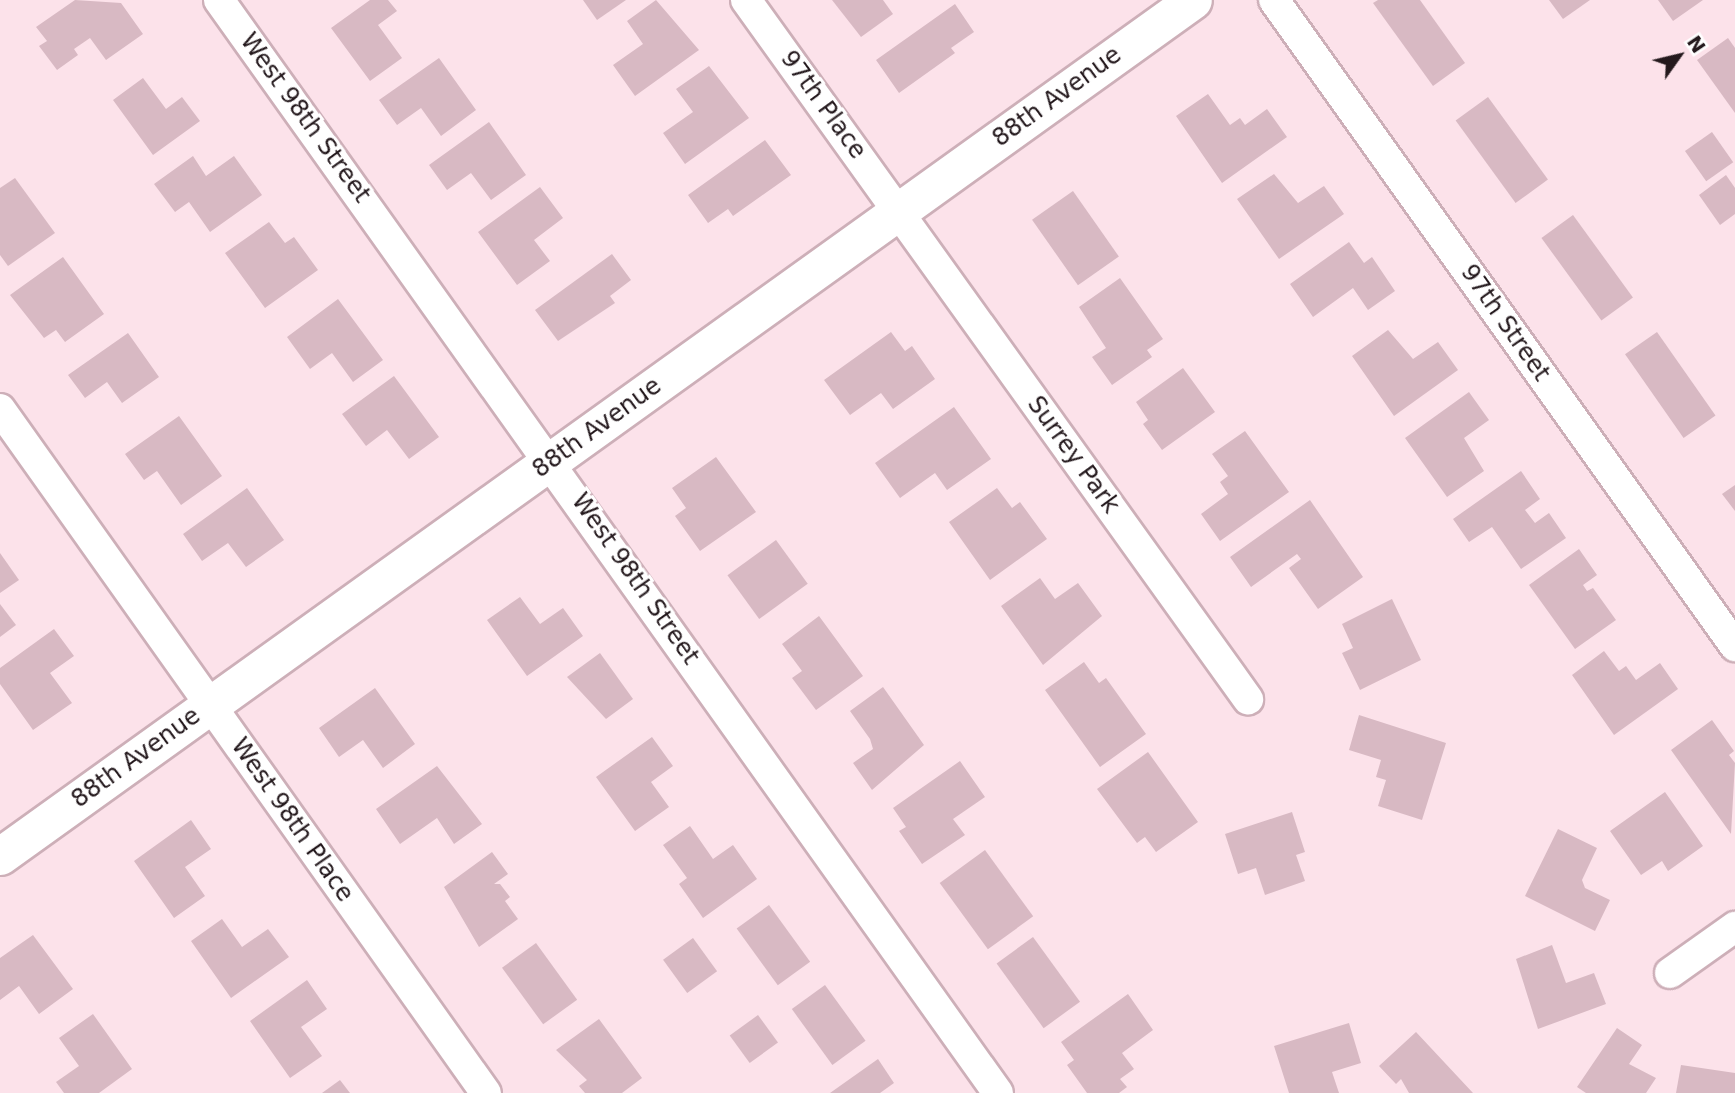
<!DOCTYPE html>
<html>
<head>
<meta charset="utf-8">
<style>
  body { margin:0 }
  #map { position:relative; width:1735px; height:1093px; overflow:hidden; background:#fce2ea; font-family:"DejaVu Sans",sans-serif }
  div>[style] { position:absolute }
  .building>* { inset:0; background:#d8b9c3; transform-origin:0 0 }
  .roads { filter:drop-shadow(2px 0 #cdafb8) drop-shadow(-2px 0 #cdafb8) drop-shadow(0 2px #cdafb8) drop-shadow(0 -2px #cdafb8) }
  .minor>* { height:30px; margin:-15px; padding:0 15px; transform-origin:15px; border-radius:15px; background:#fff }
  .tertiary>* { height:37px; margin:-18.5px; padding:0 18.5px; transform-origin:18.5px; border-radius:18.5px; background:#fff }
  span { translate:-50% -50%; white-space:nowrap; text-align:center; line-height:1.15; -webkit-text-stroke:6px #fff; paint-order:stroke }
  .street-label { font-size:24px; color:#24191d }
  .north { position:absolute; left:1644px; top:21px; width:70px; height:70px; -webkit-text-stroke:5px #fff; paint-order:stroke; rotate:56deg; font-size:19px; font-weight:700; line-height:28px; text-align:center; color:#24191d }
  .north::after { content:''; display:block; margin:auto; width:24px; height:32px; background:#24191d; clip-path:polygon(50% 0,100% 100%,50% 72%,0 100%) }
</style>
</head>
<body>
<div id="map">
  <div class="building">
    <div style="clip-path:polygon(75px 0,121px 3px,143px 34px,106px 60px,90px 38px,74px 49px,78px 55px,57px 70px,39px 46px,47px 41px,36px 27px)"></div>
    <div style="clip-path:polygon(370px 0,388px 0,397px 11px,378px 25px,402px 58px,370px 81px,331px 28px)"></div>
    <div style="clip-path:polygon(583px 0,626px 0,597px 20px)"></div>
    <div style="clip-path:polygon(656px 0,699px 50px,635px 96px,613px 65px,643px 44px,627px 21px)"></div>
    <div style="clip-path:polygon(832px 0,883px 0,893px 14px,861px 37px)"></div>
    <div style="clip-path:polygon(1378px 0,1420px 0,1465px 63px,1433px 86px,1373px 3px)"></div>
    <div style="clip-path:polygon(1549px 0,1590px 0,1563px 19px)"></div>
    <div style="clip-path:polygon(1658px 0,1703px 0,1673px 21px)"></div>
    <div style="clip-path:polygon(955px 4px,974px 32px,951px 48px,955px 53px,899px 93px,876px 60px)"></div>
    <div style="clip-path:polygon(1728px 38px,1735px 48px,1735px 113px,1697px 60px)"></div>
    <div style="clip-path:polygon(439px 58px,476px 110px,441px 136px,421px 108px,397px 125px,379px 100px)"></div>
    <div style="clip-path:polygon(709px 66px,749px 118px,685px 164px,663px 133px,693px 112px,676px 89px)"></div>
    <div style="clip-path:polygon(143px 78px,166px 109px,182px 97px,200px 121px,153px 155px,113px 100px)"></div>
    <div style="clip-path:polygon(1208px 94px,1230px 125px,1240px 118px,1245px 125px,1267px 109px,1287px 137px,1222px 183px,1176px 116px)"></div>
    <div style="left:1488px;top:97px;width:102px;height:40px;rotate:54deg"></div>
    <div style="clip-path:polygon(489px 122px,526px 175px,491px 200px,471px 173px,447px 190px,429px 165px)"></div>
    <div style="left:1712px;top:132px;width:37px;height:33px;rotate:55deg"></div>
    <div style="clip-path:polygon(765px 140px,791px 175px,733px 216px,728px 209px,708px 223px,688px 195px)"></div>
    <div style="clip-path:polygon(193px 156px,206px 176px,234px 156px,262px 195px,210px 232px,189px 202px,175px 212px,154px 184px)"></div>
    <div style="clip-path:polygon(1274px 174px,1298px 203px,1324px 186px,1344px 214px,1279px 259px,1237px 199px)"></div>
    <div style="clip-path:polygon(1726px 175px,1735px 188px,1735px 214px,1720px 225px,1699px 195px)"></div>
    <div style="clip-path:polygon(15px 178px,55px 233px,8px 266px,0 255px,0 188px)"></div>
    <div style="clip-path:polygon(540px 187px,563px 218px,534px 240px,550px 261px,517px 285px,478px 232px)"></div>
    <div style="left:1073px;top:191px;width:80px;height:50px;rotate:55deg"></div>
    <div style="left:1573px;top:215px;width:102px;height:39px;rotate:54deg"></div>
    <div style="clip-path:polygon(269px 222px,285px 243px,294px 237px,318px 270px,265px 308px,225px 253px)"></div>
    <div style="clip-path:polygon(1349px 242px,1364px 263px,1372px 257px,1395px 291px,1368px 310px,1353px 288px,1313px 317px,1290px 284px)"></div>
    <div style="clip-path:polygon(612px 254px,631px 280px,610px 296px,615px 303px,558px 341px,535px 310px)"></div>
    <div style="clip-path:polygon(63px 257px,104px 314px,65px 342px,56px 330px,44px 338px,10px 295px)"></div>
    <div style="clip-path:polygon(1120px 278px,1163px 339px,1147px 350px,1152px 357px,1112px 385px,1092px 357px,1106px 348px,1079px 307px)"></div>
    <div style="clip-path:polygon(338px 299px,383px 360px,353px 382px,332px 353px,310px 369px,287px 337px)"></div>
    <div style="clip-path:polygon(1388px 330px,1413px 359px,1438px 342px,1458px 370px,1394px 416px,1352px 356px)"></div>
    <div style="clip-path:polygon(891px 332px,905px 351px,912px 346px,935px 379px,893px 409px,881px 393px,850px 415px,824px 380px)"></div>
    <div style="left:1657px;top:332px;width:102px;height:39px;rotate:55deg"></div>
    <div style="clip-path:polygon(128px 333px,159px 377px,122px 403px,107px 382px,85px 398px,68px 375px)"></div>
    <div style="clip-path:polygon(1183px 368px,1215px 412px,1162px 450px,1143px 424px,1148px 420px,1136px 402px)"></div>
    <div style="clip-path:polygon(394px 376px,439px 437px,409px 459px,387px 430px,366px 446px,342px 414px)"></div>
    <div style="clip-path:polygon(1469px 392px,1489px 420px,1464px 438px,1484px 471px,1447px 497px,1405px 438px)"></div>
    <div style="clip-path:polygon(954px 407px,991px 459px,947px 490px,935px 473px,900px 498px,875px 463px)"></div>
    <div style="clip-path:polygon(179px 416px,222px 476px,181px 505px,157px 471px,144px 480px,125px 454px)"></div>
    <div style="clip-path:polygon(1245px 431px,1289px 492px,1220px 541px,1201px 514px,1228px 494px,1220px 482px,1228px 476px,1212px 454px)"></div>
    <div style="clip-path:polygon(716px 457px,756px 512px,700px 551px,675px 516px,686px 508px,672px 488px)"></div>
    <div style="clip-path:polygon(1521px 471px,1540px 499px,1525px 510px,1535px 523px,1549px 513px,1566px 538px,1521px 569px,1492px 527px,1469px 542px,1453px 519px)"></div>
    <div style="clip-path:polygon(1735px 485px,1735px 511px,1722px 494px)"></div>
    <div style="clip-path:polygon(247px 488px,284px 540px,246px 567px,228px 543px,202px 561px,183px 534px)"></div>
    <div style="clip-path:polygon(997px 488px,1012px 508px,1020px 502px,1047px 539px,990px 580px,949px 522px)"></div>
    <div style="clip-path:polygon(1310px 500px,1363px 577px,1318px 609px,1289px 568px,1301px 559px,1297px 554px,1251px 587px,1230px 557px)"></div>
    <div style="left:776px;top:540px;width:54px;height:60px;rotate:54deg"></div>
    <div style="clip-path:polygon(1579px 549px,1597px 575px,1583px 585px,1587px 591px,1593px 588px,1616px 620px,1575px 649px,1529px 585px)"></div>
    <div style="clip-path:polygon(0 553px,19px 580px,0 593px)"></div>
    <div style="clip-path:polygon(1040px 578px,1055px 599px,1078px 583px,1102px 616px,1043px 665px,1001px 606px)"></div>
    <div style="clip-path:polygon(520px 597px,540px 624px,563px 608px,583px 636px,527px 676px,487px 620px)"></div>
    <div style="clip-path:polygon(1392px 599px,1421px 660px,1360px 690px,1342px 653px,1353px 648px,1342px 624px)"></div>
    <div style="clip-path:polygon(0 604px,16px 625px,0 637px)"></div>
    <div style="clip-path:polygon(819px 616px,863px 676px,816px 710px,792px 678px,802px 671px,782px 644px)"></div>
    <div style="clip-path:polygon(54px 629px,74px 656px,50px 673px,72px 703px,33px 730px,0 684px,0 668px)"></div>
    <div style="clip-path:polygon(1604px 651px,1619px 671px,1626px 666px,1636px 680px,1660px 663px,1678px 689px,1614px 735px,1572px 675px)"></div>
    <div style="clip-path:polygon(600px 653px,633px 699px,606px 719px,567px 677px)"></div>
    <div style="clip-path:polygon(1084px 662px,1099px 683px,1106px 678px,1146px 734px,1100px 767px,1045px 690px)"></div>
    <div style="clip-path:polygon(883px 687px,924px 745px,872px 790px,853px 763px,873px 749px,870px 739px,850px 711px)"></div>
    <div style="clip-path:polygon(375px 688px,415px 744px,383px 768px,363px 740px,339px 757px,319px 728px)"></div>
    <div style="clip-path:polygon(1359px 715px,1446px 743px,1422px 820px,1378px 806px,1386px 780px,1376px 777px,1381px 760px,1349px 750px)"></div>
    <div style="clip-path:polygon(1712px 720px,1734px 751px,1729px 755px,1735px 763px,1731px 834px,1671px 750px)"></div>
    <div style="clip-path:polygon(652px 737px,673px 766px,651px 782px,669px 807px,635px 831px,596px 777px)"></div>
    <div style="clip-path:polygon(1148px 752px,1198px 822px,1156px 852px,1145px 837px,1137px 843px,1097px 789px)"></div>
    <div style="clip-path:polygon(960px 761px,985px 797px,953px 819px,965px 835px,922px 864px,899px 831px,906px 827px,893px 808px)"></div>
    <div style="clip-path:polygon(437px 766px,482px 824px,454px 844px,437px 818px,400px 844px,376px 809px)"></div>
    <div style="clip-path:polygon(1665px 792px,1703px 846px,1668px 871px,1662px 861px,1641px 875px,1610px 831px)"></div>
    <div style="clip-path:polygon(1292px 812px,1305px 852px,1296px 855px,1305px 881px,1265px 895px,1256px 868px,1238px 874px,1225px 834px)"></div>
    <div style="clip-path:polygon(191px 820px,211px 849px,185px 867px,205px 896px,174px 918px,134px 861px)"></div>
    <div style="clip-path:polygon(690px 826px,713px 859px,733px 845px,757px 879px,703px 918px,679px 884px,687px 878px,663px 845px)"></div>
    <div style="clip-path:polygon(1558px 829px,1597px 848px,1582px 880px,1585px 888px,1610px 900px,1595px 931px,1525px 896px)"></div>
    <div style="left:985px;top:850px;width:82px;height:56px;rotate:54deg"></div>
    <div style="clip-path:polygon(492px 852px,508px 874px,494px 884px,500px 884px,510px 897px,505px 901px,518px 919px,479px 947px,444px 887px)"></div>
    <div style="left:769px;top:905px;width:70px;height:40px;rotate:54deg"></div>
    <div style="clip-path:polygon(222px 919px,242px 947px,268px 929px,289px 957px,231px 998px,191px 941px)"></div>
    <div style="clip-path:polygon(33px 935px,73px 989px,39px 1014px,19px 986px,0 1000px,0 958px)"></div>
    <div style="left:1033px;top:937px;width:80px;height:45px;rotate:54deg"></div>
    <div style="left:693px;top:938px;width:41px;height:37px;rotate:54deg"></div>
    <div style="left:536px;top:943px;width:70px;height:42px;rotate:54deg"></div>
    <div style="clip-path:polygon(1552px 945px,1566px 983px,1594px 973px,1606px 1004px,1538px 1029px,1516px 959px)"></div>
    <div style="clip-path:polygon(307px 980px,327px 1009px,301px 1027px,322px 1056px,290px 1078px,250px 1021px)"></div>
    <div style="left:825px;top:985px;width:69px;height:41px;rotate:54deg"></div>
    <div style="clip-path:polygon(1128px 994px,1153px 1030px,1122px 1053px,1134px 1069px,1120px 1079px,1127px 1087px,1119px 1093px,1087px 1093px,1067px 1065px,1074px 1060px,1061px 1042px)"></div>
    <div style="clip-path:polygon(93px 1014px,132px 1069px,99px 1093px,64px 1093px,56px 1082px,79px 1066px,59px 1038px)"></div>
    <div style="left:758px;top:1015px;width:34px;height:35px;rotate:54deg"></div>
    <div style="clip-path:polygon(599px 1019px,642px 1078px,622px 1093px,585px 1093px,579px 1086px,587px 1080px,556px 1050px)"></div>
    <div style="clip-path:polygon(1349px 1023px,1361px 1063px,1332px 1072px,1339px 1093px,1289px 1093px,1274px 1046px)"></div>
    <div style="clip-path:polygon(1617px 1028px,1642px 1045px,1629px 1064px,1656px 1078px,1646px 1093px,1586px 1093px,1577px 1087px)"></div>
    <div style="clip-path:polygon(1416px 1032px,1473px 1093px,1409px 1093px,1401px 1079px,1396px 1084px,1379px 1066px)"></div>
    <div style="clip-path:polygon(878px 1059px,894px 1083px,880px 1093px,830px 1093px)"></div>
    <div style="clip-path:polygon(1681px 1065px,1735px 1073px,1735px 1093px,1676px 1093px)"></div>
    <div style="clip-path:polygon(340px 1080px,350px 1093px,322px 1093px)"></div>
  </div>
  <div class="roads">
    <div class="minor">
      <div style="left:219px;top:0;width:1342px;rotate:54.52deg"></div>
      <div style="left:746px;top:0;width:861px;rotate:54.32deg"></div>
      <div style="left:1274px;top:0;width:794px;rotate:54.49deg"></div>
      <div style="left:0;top:409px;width:839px;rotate:54.61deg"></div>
      <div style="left:1670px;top:973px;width:80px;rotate:-35.3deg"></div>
    </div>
    <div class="tertiary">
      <div style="left:0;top:856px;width:1468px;rotate:-35.66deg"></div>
    </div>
  </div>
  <div class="street-label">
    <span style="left:1057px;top:97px;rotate:-36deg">88th Avenue</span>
    <span style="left:823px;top:105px;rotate:54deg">97th Place</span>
    <span style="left:305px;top:118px;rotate:54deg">West 98th Street</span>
    <span style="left:1505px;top:323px;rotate:55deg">97th Street</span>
    <span style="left:597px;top:428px;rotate:-36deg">88th Avenue</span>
    <span style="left:1073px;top:455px;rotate:54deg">Surrey Park</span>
    <span style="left:635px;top:579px;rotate:55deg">West 98th Street</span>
    <span style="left:136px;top:758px;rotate:-36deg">88th Avenue</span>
    <span style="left:292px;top:820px;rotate:55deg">West 98th Place</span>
  </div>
  <div class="north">N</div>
</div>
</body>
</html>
